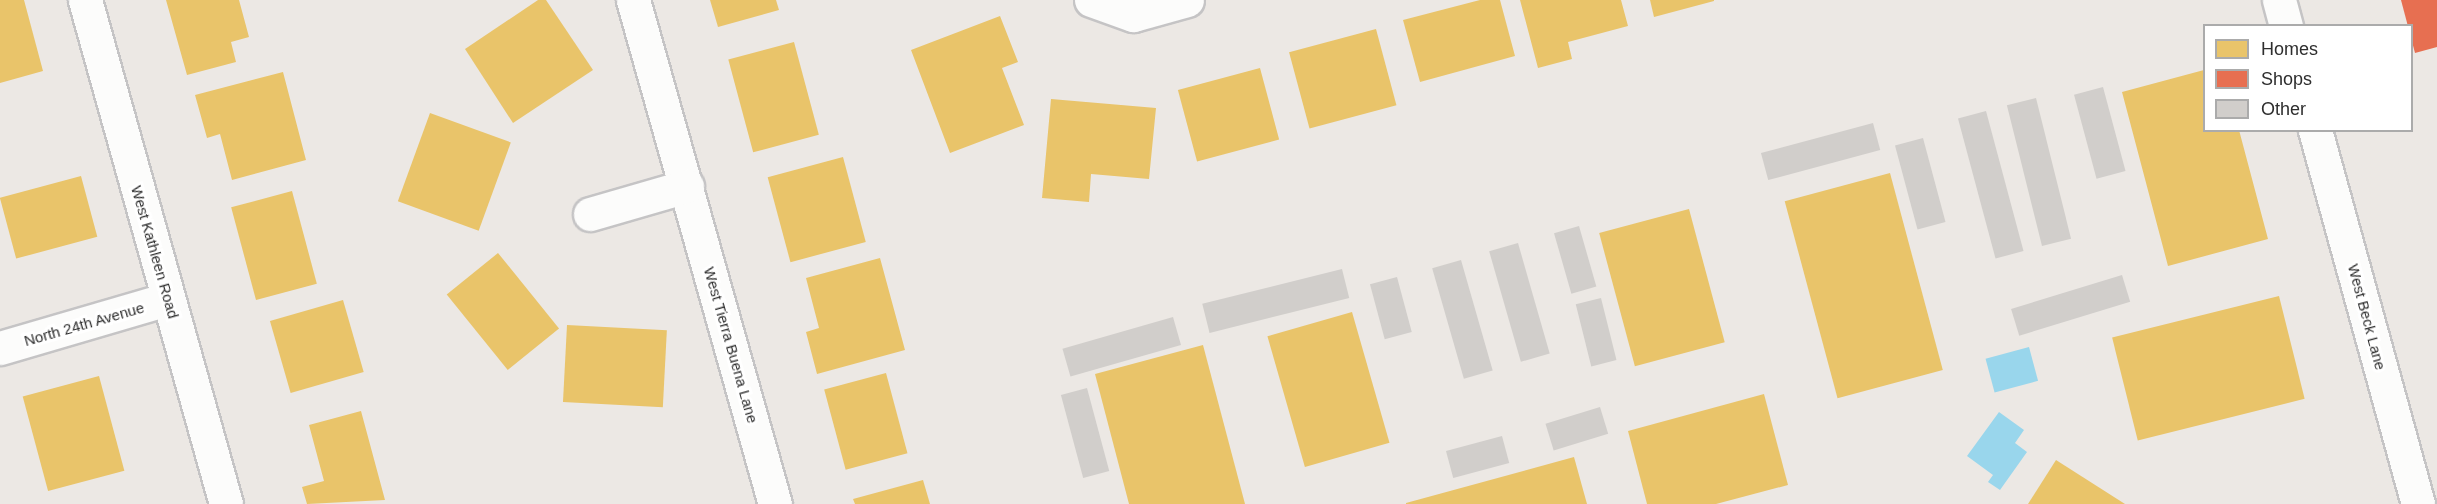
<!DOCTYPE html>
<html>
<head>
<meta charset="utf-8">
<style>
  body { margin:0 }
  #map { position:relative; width:2437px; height:504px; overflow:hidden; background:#ece8e4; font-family:Helvetica,sans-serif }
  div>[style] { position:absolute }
  .water>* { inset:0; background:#99d6ec; transform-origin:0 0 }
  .homes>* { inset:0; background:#e9c46a; transform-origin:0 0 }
  .shops>* { inset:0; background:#e76f51 }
  .building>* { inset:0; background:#d1cecb; transform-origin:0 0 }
  .roads { filter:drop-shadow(2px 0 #c5c4c5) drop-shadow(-2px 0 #c5c4c5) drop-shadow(0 2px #c5c4c5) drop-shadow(0 -2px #c5c4c5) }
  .street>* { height:33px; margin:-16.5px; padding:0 16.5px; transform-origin:16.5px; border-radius:16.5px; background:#fcfcfb }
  span { translate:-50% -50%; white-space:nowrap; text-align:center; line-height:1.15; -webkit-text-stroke:6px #fff; paint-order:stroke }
  .street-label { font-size:15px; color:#2e2e2e }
  .legend { position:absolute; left:2203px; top:24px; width:210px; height:108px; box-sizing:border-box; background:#fff; border:2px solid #ababab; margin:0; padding:8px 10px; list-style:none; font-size:18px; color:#2e2e2e }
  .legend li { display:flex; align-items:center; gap:12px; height:30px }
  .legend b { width:30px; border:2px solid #ababab }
</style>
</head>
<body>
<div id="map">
  <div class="water">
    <div style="left:2029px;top:347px;width:35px;height:45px;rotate:75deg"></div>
    <div style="clip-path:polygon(1999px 412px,2024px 430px,2015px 443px,2027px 452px,2000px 490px,1988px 482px,1993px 475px,1967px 456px)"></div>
  </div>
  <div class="homes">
    <div style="clip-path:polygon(0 0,24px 0,43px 71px,0 83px)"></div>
    <div style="clip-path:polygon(166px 0,239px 0,249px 37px,231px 42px,236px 62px,187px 75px)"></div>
    <div style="clip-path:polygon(538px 0,546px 0,593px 70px,513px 123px,465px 49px)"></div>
    <div style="clip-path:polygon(710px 0,776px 0,779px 10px,718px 27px)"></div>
    <div style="clip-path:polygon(1480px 0,1500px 0,1515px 56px,1420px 82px,1403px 20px)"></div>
    <div style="clip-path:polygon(1520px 0,1621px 0,1628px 26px,1568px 42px,1572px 59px,1538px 68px)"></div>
    <div style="clip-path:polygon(1650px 0,1714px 0,1714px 1px,1654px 17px)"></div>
    <div style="clip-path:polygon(1000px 16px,1018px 62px,1002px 68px,1024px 125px,950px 153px,911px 50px)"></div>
    <div style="left:1376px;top:29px;width:79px;height:90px;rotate:75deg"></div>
    <div style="left:794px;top:42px;width:96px;height:68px;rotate:75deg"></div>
    <div style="left:1260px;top:68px;width:74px;height:85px;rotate:75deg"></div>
    <div style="clip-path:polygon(2204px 70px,2204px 130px,2239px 130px,2268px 239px,2168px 266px,2122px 92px)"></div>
    <div style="clip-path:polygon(283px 72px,306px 160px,232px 180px,220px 134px,207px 138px,195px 95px)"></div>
    <div style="clip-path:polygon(1051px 99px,1156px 108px,1149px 179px,1091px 174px,1089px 202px,1042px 198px)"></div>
    <div style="left:430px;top:113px;width:86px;height:94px;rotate:20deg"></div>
    <div style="left:843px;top:157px;width:88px;height:78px;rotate:75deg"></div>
    <div style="left:1890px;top:173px;width:204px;height:109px;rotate:75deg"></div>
    <div style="left:81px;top:176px;width:63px;height:84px;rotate:75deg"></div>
    <div style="left:292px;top:191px;width:96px;height:63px;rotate:75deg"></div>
    <div style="left:1689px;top:209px;width:138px;height:93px;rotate:75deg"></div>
    <div style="left:498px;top:253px;width:97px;height:66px;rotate:51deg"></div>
    <div style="clip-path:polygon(880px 258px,905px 350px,817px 374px,806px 332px,819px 328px,806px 278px)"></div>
    <div style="left:2279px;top:296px;width:106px;height:172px;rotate:76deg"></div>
    <div style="left:343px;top:300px;width:75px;height:76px;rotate:74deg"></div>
    <div style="left:1352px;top:312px;width:136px;height:88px;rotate:74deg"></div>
    <div style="left:567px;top:325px;width:100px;height:77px;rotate:3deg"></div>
    <div style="clip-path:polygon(1203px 345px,1245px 504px,1129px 504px,1095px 374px)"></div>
    <div style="left:886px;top:373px;width:83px;height:64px;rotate:75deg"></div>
    <div style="left:99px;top:376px;width:98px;height:79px;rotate:75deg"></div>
    <div style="clip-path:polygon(1764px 394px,1788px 485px,1716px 504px,1647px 504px,1628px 431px)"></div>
    <div style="clip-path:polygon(361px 411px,385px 500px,307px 504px,302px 487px,324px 481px,309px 425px)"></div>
    <div style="clip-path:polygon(1574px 457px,1587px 504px,1406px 504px,1406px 503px)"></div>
    <div style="clip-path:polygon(2056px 460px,2125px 504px,2028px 504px)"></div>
    <div style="clip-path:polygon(923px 480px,930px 504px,855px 504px,853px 499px)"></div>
  </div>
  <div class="shops">
    <div style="clip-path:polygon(2401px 0,2437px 0,2437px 47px,2415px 53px)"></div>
  </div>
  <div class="building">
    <div style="left:2103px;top:87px;width:87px;height:30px;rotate:75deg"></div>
    <div style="left:2036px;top:98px;width:145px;height:30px;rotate:76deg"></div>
    <div style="left:1986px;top:111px;width:145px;height:29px;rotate:75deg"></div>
    <div style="left:1873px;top:123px;width:28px;height:116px;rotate:75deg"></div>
    <div style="left:1923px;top:138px;width:87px;height:29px;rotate:75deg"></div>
    <div style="left:1579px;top:226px;width:63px;height:26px;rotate:74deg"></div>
    <div style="left:1518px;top:243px;width:115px;height:30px;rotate:74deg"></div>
    <div style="left:1461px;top:260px;width:115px;height:30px;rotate:74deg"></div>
    <div style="left:1342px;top:269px;width:30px;height:144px;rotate:76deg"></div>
    <div style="left:2122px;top:275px;width:28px;height:116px;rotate:73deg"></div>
    <div style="left:1397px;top:277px;width:57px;height:28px;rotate:75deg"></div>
    <div style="left:1601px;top:298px;width:64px;height:26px;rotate:76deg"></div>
    <div style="left:1173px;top:317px;width:29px;height:115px;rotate:74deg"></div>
    <div style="left:1087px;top:388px;width:86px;height:27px;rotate:75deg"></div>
    <div style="left:1600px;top:407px;width:28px;height:57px;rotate:73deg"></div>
    <div style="left:1502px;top:436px;width:28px;height:58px;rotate:75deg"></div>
  </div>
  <div class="roads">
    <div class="street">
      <div style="left:85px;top:0;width:523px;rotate:74.37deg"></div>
      <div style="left:633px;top:0;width:524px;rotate:74.27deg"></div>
      <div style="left:1091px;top:0;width:45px;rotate:19.7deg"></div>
      <div style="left:1133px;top:15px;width:56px;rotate:-15.5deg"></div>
      <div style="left:2279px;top:0;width:27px;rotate:75deg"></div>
      <div style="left:2315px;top:130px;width:388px;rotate:74.6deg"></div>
      <div style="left:590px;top:214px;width:101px;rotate:-16.1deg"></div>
      <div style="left:0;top:348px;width:175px;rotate:-16.3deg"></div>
    </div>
  </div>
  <div class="street-label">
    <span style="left:155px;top:252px;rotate:74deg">West Kathleen Road</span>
    <span style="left:2367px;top:317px;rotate:75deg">West Beck Lane</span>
    <span style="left:84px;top:324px;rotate:-16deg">North 24th Avenue</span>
    <span style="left:731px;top:345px;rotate:74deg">West Tierra Buena Lane</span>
  </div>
  <ul class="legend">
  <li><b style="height:16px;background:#e9c46a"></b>Homes</li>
  <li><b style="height:16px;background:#e76f51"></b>Shops</li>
  <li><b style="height:16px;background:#d1cecb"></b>Other</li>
  </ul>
</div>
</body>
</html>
